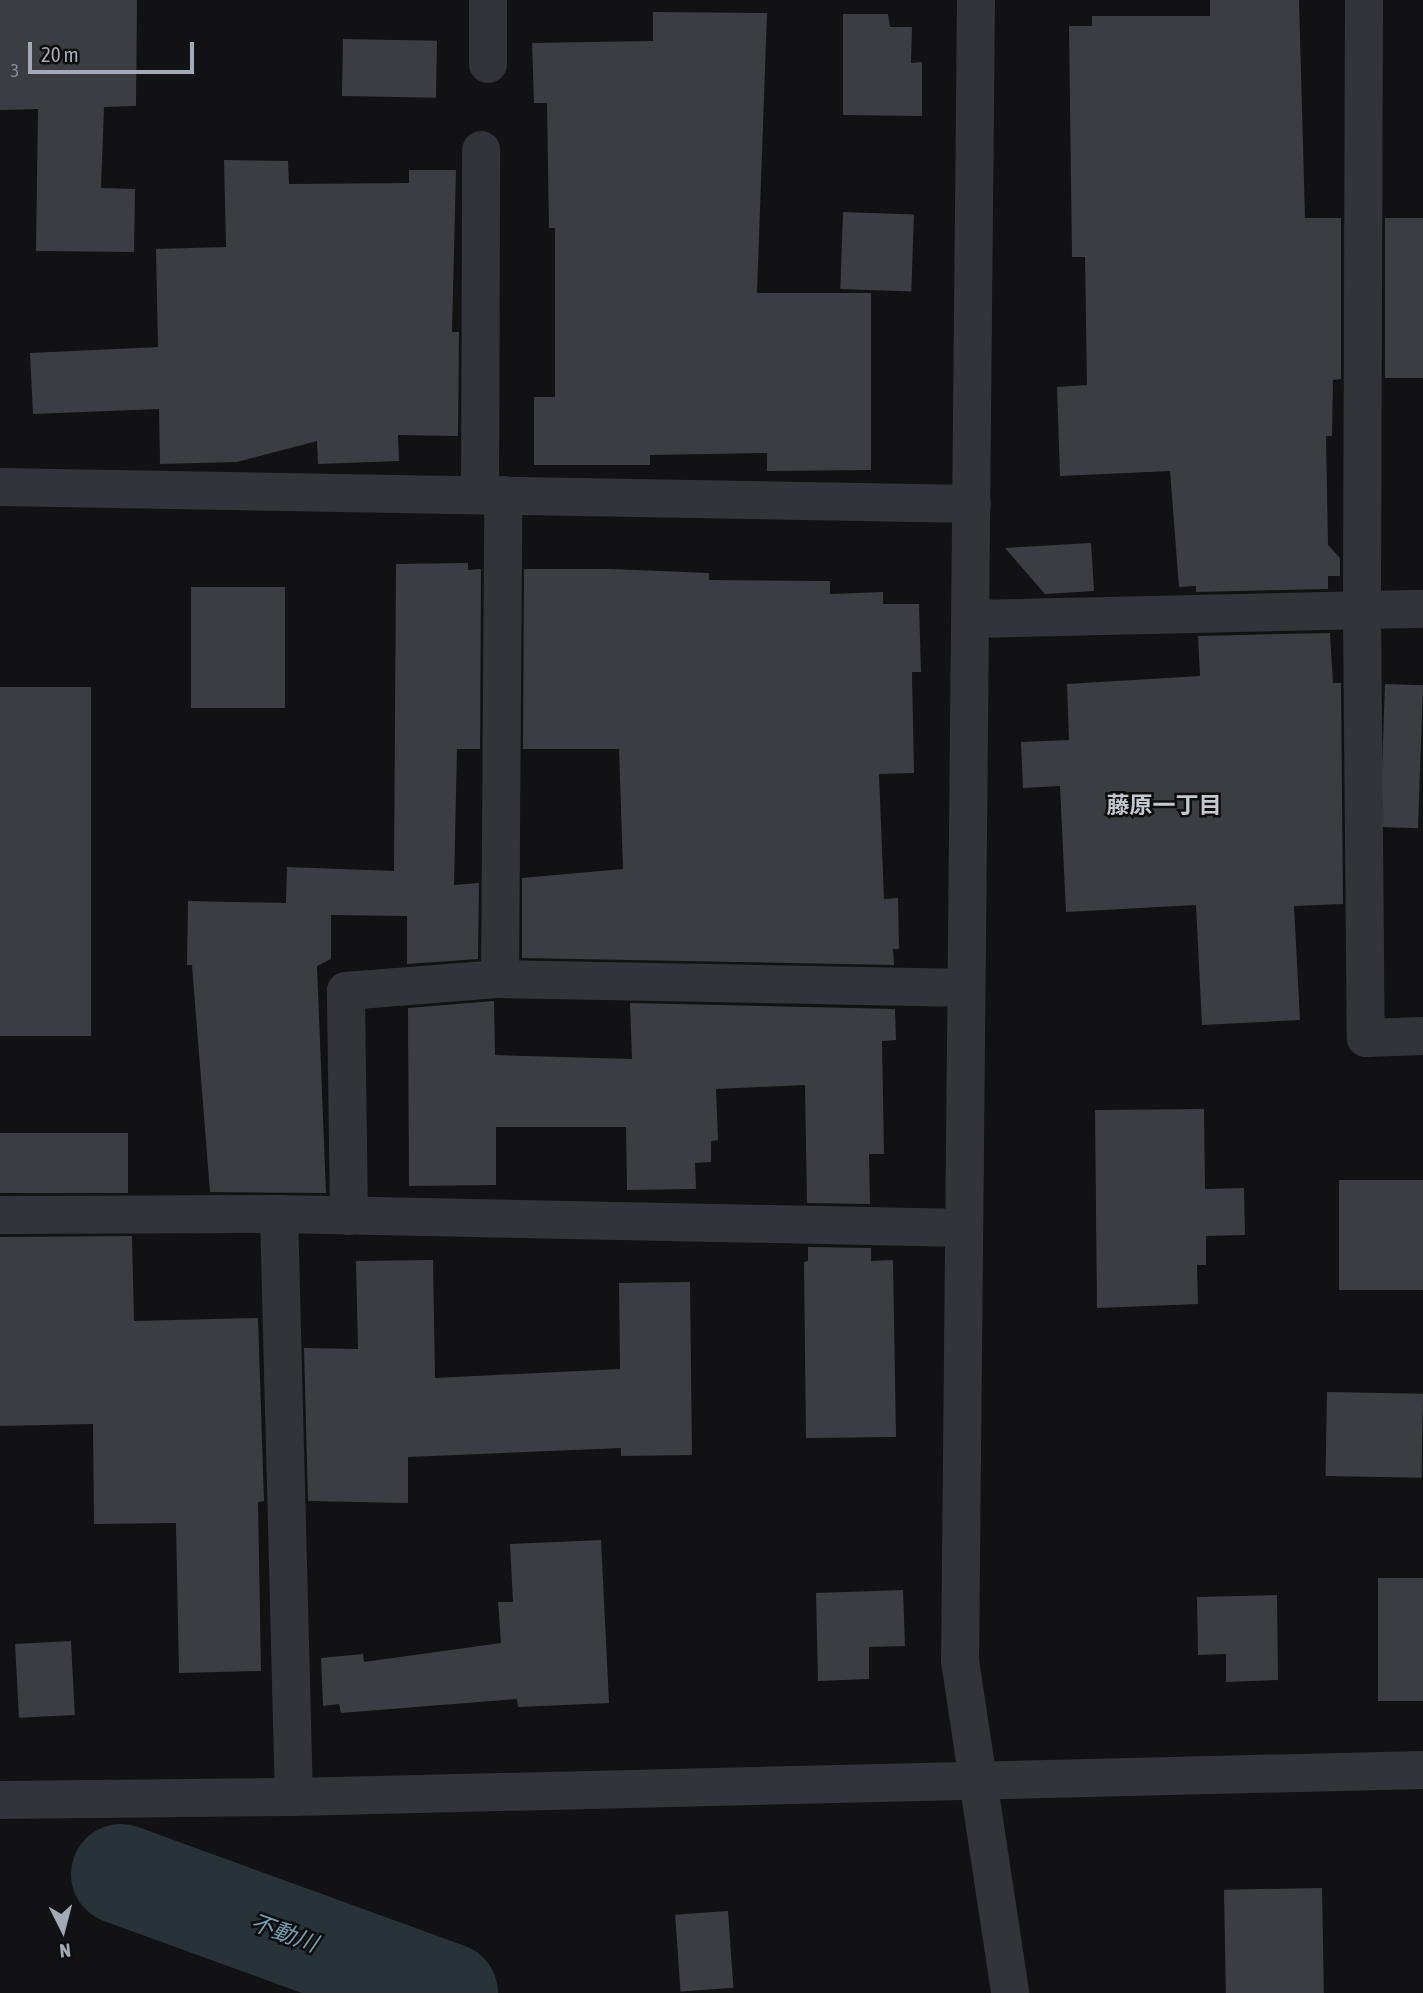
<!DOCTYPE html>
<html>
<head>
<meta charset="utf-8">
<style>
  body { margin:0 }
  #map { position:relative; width:1423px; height:1993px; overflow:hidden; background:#121214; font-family:"Asap Condensed","Noto Sans JP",sans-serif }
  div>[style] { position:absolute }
  .river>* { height:100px; margin:-50px; padding:0 50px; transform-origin:50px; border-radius:50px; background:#273338 }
  .building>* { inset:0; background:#3c3d42; transform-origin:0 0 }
  .minor>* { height:38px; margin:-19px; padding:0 19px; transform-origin:19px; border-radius:19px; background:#323439 }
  span { translate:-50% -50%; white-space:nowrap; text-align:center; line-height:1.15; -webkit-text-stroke:5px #0d0d0e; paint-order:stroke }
  .number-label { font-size:18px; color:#888f99 }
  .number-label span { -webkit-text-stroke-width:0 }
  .neighbourhood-label { font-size:23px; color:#c3c9d1; font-weight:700 }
  .water-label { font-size:23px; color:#759fb4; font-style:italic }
  .north { position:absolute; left:28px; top:1895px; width:70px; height:70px; -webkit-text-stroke:5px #0d0d0e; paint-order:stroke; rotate:174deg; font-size:19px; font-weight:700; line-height:28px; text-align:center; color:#a2aab6 }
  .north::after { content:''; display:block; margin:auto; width:24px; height:32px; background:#a2aab6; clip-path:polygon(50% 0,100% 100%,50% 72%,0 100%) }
  .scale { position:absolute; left:28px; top:42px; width:166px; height:32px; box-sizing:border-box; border:4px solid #a2aab6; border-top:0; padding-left:9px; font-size:21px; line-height:24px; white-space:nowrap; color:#a2aab6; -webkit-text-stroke:5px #0d0d0e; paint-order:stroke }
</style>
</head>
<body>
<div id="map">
  <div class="river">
    <div style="left:121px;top:1874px;width:348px;rotate:20deg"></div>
  </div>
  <div class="building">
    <div style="clip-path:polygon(0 0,137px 0,136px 106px,104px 107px,101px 188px,135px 189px,134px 252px,36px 251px,38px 109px,0 110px)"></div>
    <div style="clip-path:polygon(1210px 0,1299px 0,1305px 218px,1341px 218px,1341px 379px,1333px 380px,1332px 436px,1326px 436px,1328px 545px,1340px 558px,1340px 576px,1328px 576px,1328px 589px,1196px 592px,1196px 586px,1179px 587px,1170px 471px,1060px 476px,1057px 387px,1087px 385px,1085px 257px,1072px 257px,1069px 26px,1092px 26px,1092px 16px,1210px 16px)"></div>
    <div style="clip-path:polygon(653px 12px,767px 13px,757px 293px,871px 293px,871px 470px,767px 471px,767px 453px,650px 455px,650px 465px,534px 465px,534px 397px,555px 397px,555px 228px,549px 228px,547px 103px,534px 103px,532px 43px,653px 41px)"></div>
    <div style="clip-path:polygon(843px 14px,888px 14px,890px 27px,912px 27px,911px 63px,922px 62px,922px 116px,843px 115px)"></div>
    <div style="left:343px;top:39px;width:94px;height:57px;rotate:1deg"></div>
    <div style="clip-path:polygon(224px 160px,288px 161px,289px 184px,409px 183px,409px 170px,456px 170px,452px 332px,459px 332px,458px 436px,398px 435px,399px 461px,318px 464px,317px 441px,237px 462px,160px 464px,159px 409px,33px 414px,30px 353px,158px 347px,156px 249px,226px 247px)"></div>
    <div style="left:843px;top:212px;width:71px;height:77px;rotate:2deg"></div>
    <div style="left:1385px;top:218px;width:38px;height:160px"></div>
    <div style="clip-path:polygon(1091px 543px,1094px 591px,1045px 594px,1005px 548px)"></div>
    <div style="clip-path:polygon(468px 563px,468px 570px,481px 569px,480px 749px,457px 749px,454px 885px,479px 883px,478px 959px,407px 964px,407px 916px,331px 915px,331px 959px,317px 966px,326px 1193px,210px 1192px,192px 965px,187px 965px,188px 901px,286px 903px,287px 867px,394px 871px,396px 564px)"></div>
    <div style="clip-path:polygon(524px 569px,611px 569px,709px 573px,709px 580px,830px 581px,830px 594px,883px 592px,883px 604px,919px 604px,921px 672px,912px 672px,914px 773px,879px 774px,884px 899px,898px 898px,899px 949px,893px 949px,894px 965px,522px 958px,522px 878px,623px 869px,619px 749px,523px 749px)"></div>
    <div style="left:285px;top:587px;width:121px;height:94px;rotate:90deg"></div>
    <div style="clip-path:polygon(1330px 633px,1333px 683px,1341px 683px,1343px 904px,1294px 906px,1300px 1020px,1202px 1025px,1196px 905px,1066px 912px,1060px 786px,1023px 788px,1021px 742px,1069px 740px,1067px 684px,1200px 676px,1198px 636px)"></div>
    <div style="left:1385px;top:684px;width:38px;height:143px;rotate:2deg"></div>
    <div style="left:0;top:687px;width:91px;height:349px"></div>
    <div style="clip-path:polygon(494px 1001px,495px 1055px,632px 1059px,630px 1003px,895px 1009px,896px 1040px,882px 1041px,884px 1154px,869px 1154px,870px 1204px,807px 1203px,805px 1085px,716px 1089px,718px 1140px,711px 1141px,711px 1162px,695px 1163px,696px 1189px,627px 1190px,626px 1127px,496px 1127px,496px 1185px,409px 1186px,408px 1008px)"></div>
    <div style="clip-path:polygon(1204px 1109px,1205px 1189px,1244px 1188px,1245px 1235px,1206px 1236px,1206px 1265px,1197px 1265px,1198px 1304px,1097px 1308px,1095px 1110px)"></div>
    <div style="left:0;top:1133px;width:128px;height:60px"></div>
    <div style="left:1339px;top:1180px;width:84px;height:110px"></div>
    <div style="clip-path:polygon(132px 1236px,134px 1321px,258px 1318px,264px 1501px,258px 1502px,261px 1671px,179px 1673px,176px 1523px,94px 1524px,93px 1424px,0 1426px,0 1237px)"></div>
    <div style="clip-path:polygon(808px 1247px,871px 1248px,871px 1261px,893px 1260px,896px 1437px,806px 1438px,804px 1262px,808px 1261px)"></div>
    <div style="clip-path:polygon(433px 1260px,435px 1378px,620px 1369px,619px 1283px,690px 1282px,692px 1455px,621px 1456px,621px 1448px,408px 1457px,408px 1503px,308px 1501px,304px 1348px,358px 1349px,356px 1261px)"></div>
    <div style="left:1327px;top:1392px;width:96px;height:84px;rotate:1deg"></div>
    <div style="clip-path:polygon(601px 1540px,609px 1703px,518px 1707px,517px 1699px,341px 1713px,339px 1704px,323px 1706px,321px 1658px,363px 1654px,364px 1662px,501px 1643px,498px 1602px,513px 1602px,510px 1544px)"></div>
    <div style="left:1423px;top:1578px;width:123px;height:45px;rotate:90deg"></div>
    <div style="clip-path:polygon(903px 1590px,905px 1646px,869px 1647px,869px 1679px,818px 1681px,816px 1593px)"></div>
    <div style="clip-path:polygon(1277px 1595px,1278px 1680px,1226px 1682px,1226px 1654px,1198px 1655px,1197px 1597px)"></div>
    <div style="left:71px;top:1641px;width:74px;height:56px;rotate:87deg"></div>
    <div style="left:1322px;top:1888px;width:105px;height:98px;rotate:89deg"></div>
    <div style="left:728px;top:1911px;width:77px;height:53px;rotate:86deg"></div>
  </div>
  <div class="minor">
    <div style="left:976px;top:0;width:1661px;rotate:90.55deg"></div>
    <div style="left:960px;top:1661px;width:336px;rotate:81.4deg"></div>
    <div style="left:1364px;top:0;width:610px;rotate:90.19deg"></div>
    <div style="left:1362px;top:610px;width:428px;rotate:89.5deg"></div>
    <div style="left:1366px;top:1038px;width:57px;rotate:-2deg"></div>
    <div style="left:488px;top:64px;width:64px;rotate:-90deg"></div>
    <div style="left:0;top:487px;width:972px;rotate:1deg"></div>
    <div style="left:480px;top:495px;width:345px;rotate:-89.8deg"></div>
    <div style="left:972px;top:619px;width:451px;rotate:-1.3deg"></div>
    <div style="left:500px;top:979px;width:484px;rotate:-89.6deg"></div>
    <div style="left:279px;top:1214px;width:583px;rotate:88.53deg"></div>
    <div style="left:0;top:1215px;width:279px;rotate:-0.2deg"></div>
    <div style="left:279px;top:1214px;width:684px;rotate:1.17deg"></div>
    <div style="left:349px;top:1216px;width:225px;rotate:-90.8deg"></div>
    <div style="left:346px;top:991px;width:154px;rotate:-4.5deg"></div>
    <div style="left:500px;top:979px;width:466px;rotate:1.1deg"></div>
    <div style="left:0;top:1800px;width:294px;rotate:-0.6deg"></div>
    <div style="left:294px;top:1797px;width:1129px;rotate:-1.37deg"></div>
  </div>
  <div class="number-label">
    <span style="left:15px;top:71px">3</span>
  </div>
  <div class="neighbourhood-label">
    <span style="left:1164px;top:805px">藤原一丁目</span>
  </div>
  <div class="water-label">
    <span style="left:284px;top:1933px;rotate:20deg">不動川</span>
  </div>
  <div class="north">N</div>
  <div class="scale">20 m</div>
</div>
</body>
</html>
